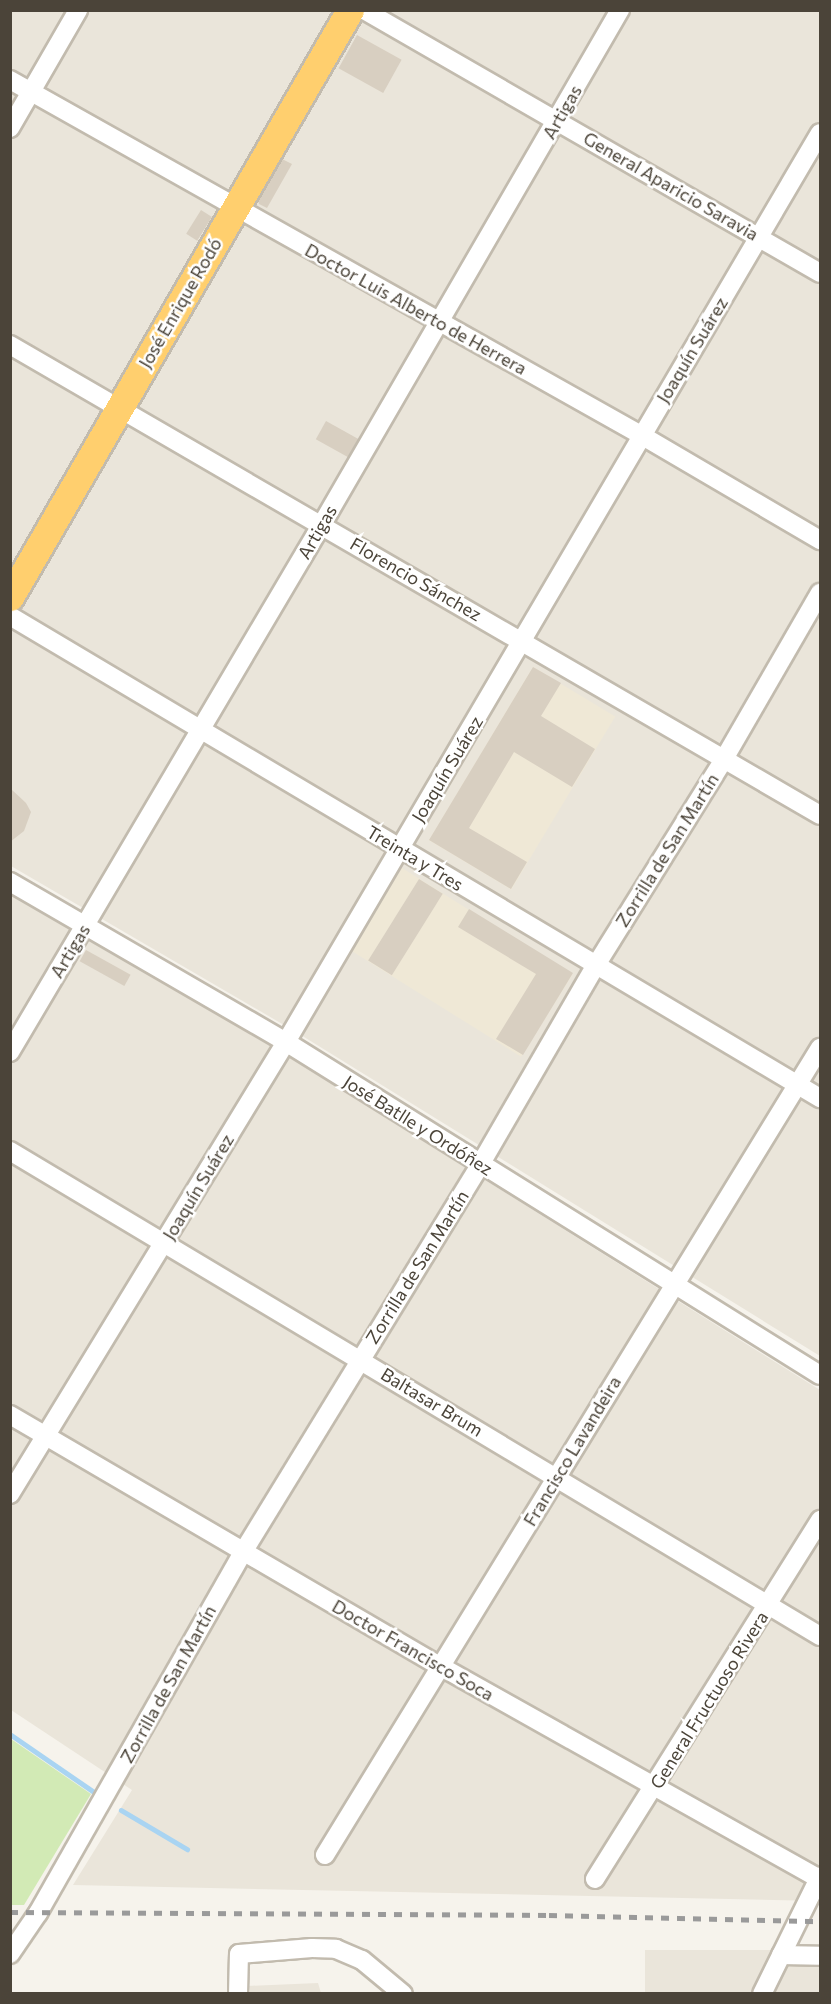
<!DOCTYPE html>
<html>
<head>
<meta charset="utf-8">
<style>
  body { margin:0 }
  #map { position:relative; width:831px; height:2004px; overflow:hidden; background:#f6f3ec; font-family:Commissioner,sans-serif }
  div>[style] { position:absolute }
  .residential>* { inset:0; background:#eae5da; transform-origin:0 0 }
  .education>* { inset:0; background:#efe8d6; transform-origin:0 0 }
  .green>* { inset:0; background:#d2eab5 }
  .stream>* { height:4.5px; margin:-2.25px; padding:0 2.25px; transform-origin:2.25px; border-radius:2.25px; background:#a9d4f2 }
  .building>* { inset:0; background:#d8cfc1; transform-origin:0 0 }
  .roads { filter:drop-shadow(2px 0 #c2bbae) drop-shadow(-2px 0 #c2bbae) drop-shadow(0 2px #c2bbae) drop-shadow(0 -2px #c2bbae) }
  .minor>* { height:18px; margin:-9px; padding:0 9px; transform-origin:9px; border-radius:9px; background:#fff }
  .highway>* { height:27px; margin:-13.5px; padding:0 13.5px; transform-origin:13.5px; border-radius:13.5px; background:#ffcf6e }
  .rail>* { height:4.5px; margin-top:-2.25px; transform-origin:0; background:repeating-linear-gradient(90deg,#9a9a9a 0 8px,transparent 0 16px) }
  span { translate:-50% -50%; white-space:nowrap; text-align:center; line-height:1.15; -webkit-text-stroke:5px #fff; paint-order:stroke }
  .street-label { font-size:18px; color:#4b4439 }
  .frame { position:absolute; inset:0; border:12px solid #4b4439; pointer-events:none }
</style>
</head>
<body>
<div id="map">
  <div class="residential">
    <div style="clip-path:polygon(11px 11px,820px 11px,820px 1356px,296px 1032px,11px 866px)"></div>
    <div style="clip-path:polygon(10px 892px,273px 1047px,820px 1390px,820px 1901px,73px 1885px,132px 1790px,11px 1710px)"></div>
    <div style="left:820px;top:1950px;width:43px;height:175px;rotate:90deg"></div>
    <div style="clip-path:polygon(318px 1983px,321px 1993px,247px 1994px,247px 1986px)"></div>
  </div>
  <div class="education">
    <div style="left:533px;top:667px;width:96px;height:202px;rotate:31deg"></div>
    <div style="left:402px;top:868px;width:201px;height:97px;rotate:32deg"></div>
  </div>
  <div class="green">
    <div style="clip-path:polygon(11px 1739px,91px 1794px,24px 1905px,11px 1905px)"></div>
  </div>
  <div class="stream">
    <div style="left:10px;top:1734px;width:106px;rotate:34.6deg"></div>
    <div style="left:121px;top:1810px;width:77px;rotate:30.6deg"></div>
  </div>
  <div class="building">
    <div style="left:357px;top:35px;width:51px;height:38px;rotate:29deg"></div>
    <div style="clip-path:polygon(282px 159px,292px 164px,267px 208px,259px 204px,258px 200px)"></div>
    <div style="left:201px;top:210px;width:13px;height:28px;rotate:32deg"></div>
    <div style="left:326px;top:421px;width:37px;height:21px;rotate:29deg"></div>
    <div style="clip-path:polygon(533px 667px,561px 683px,541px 716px,595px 749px,572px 787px,514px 752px,469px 828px,527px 862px,511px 889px,429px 840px)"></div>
    <div style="clip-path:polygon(10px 788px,26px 803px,31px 812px,24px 831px,10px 842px)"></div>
    <div style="left:419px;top:879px;width:28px;height:96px;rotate:32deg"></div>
    <div style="clip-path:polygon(469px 909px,573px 973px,523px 1055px,496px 1039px,536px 974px,458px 927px)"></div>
    <div style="left:86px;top:950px;width:51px;height:13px;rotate:29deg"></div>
  </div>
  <div class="roads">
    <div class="minor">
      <div style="left:364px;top:10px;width:526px;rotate:29.97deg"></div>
      <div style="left:10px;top:80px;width:724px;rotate:29.36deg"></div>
      <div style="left:641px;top:435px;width:208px;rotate:30.4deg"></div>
      <div style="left:10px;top:128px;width:136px;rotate:-60deg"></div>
      <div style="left:10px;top:345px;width:936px;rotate:30.12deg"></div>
      <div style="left:10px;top:616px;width:943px;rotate:30.76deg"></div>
      <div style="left:10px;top:882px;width:319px;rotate:30.1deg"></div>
      <div style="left:286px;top:1042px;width:629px;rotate:31.95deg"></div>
      <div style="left:10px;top:1052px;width:613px;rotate:-59.42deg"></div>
      <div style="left:322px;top:524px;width:594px;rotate:-59.9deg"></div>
      <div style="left:10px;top:1151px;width:944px;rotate:30.91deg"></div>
      <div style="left:10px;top:1415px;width:498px;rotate:30.3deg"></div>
      <div style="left:440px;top:1666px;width:435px;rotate:29.3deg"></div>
      <div style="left:10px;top:1494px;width:530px;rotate:-58.59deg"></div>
      <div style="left:286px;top:1042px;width:1054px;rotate:-59.57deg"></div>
      <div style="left:325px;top:1855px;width:947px;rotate:-58.48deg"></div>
      <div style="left:595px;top:1879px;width:424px;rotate:-57.9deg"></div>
      <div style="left:10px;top:1954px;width:50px;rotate:-55.7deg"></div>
      <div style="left:38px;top:1913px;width:415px;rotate:-60.4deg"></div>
      <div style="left:243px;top:1552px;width:454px;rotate:-58.5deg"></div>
      <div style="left:480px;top:1165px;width:231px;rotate:-59.9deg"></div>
      <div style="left:596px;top:965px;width:243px;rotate:-58.1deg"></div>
      <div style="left:724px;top:759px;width:192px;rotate:-60deg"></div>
      <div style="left:781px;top:1955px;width:39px;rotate:1deg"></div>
      <div style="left:238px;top:1994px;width:40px;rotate:-88.6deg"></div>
      <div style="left:239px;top:1954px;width:73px;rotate:-4.7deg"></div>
      <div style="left:312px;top:1948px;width:24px;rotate:2deg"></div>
      <div style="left:336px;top:1949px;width:28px;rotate:23deg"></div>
      <div style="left:362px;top:1960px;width:53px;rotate:39.7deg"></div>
      <div style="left:762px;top:1994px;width:131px;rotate:-63.8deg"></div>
    </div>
    <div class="highway">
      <div style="left:10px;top:597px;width:678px;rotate:-59.92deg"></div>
    </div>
  </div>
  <div class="rail">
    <div style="left:10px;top:1912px;width:539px;rotate:0.32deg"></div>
    <div style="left:549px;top:1915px;width:271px;rotate:1.3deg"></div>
  </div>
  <div class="street-label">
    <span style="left:562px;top:112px;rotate:-60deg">Artigas</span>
    <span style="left:671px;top:186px;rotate:30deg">General Aparicio Saravia</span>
    <span style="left:180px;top:303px;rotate:-60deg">José Enrique Rodó</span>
    <span style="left:416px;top:309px;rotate:29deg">Doctor Luis Alberto de Herrera</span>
    <span style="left:692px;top:350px;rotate:-59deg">Joaquín Suárez</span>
    <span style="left:317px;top:532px;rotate:-60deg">Artigas</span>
    <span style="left:416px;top:579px;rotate:30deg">Florencio Sánchez</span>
    <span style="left:447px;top:769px;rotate:-59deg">Joaquín Suárez</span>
    <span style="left:667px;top:850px;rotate:-58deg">Zorrilla de San Martín</span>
    <span style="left:415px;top:858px;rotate:31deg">Treinta y Tres</span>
    <span style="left:70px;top:951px;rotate:-59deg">Artigas</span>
    <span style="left:418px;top:1125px;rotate:32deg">José Batlle y Ordóñez</span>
    <span style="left:198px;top:1187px;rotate:-59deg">Joaquín Suárez</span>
    <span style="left:417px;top:1267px;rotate:-58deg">Zorrilla de San Martín</span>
    <span style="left:432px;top:1402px;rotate:31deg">Baltasar Brum</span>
    <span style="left:572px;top:1451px;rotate:-59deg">Francisco Lavandeira</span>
    <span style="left:413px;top:1650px;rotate:30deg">Doctor Francisco Soca</span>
    <span style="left:168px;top:1684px;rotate:-61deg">Zorrilla de San Martín</span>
    <span style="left:709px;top:1700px;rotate:-58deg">General Fructuoso Rivera</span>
  </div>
  <div class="frame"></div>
</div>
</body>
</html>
